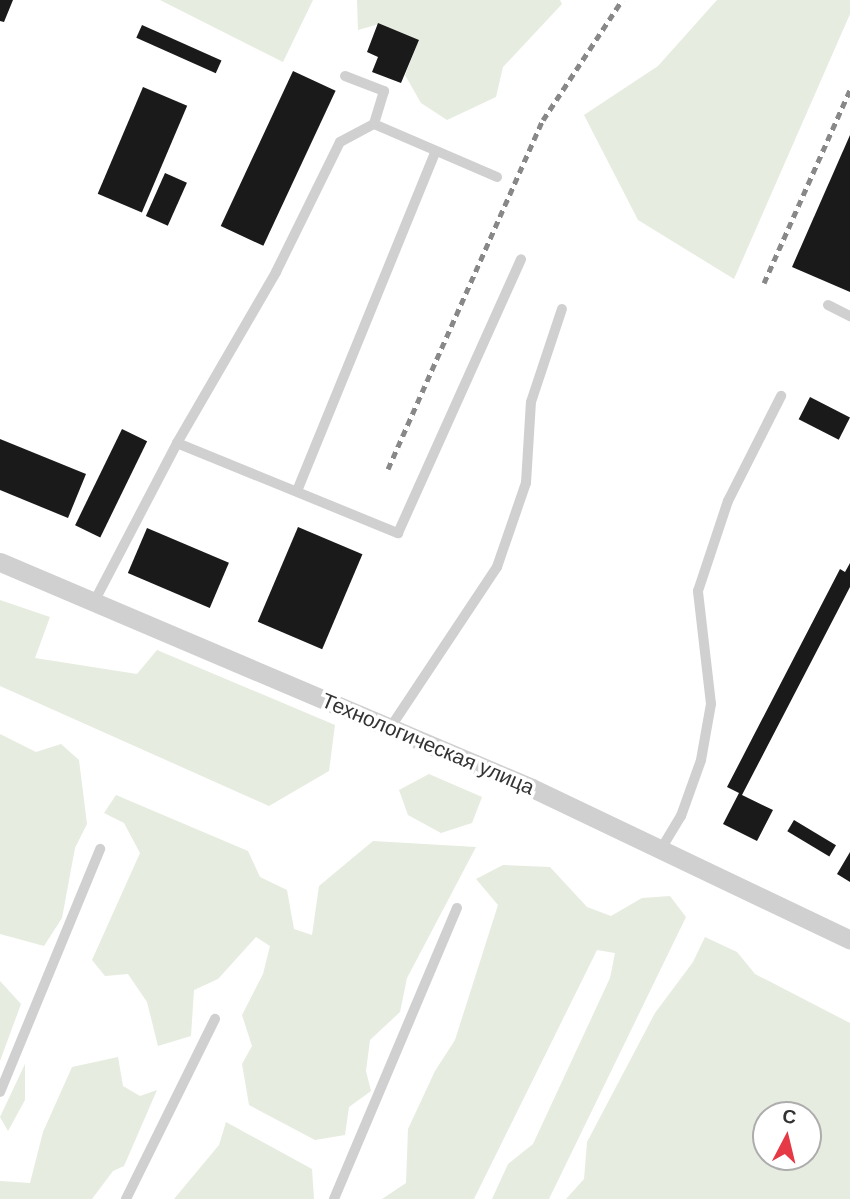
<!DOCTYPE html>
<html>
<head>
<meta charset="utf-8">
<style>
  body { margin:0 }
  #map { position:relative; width:850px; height:1199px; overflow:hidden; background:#fff; font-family:"DM Sans",sans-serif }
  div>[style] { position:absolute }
  .green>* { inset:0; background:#e6ecdf }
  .building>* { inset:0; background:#1a1a1a; transform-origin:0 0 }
  .lane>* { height:10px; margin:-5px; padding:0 5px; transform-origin:5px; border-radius:5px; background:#d0d0d0 }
  .street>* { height:19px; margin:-9.5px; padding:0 9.5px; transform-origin:9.5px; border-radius:9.5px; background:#d0d0d0 }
  .rail>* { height:5px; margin-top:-2.5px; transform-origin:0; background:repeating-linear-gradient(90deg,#888 0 7px,transparent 0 12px) }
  span { translate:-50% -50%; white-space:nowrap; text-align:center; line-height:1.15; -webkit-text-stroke:7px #fff; paint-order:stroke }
  .street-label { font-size:21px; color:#333 }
  .north { position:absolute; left:752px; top:1101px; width:70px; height:70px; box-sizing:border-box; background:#fff; border:2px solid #adadad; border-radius:50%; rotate:7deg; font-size:19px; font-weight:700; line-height:28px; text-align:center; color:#333 }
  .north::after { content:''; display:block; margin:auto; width:24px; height:32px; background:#e63946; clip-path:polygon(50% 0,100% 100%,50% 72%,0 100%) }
</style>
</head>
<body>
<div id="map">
  <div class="green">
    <div style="clip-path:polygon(160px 0,313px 0,283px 62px)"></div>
    <div style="clip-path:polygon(357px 0,560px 0,562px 4px,503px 67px,496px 97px,447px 120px,421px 103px,405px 75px,419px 40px,379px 24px,358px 30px)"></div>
    <div style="clip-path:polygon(717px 0,850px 0,850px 14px,734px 279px,638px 220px,584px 115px,658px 66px)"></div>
    <div style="clip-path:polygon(0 600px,50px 617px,35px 658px,137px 674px,157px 650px,335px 725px,329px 771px,269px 806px,0 686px)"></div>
    <div style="clip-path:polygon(0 734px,36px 752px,61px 744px,79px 760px,87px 824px,75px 848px,62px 918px,44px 946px,0 934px)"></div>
    <div style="clip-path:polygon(429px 774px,482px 797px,472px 823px,441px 833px,408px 815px,399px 790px)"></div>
    <div style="clip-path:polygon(116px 795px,248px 851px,260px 877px,287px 890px,294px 929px,312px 935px,319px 886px,373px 841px,476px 847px,407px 978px,400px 1012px,370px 1040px,366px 1071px,371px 1091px,349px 1107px,345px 1135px,315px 1140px,249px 1105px,242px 1064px,252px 1046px,242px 1015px,263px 974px,270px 946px,256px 937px,218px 979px,194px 990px,191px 1036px,158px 1046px,147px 1002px,128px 974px,105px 976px,92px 960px,140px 853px,124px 823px,104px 813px)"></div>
    <div style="clip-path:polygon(503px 865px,550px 867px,587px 907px,611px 916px,642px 898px,670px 896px,686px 917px,549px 1199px,492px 1199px,508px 1164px,533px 1144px,610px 978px,615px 953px,597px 950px,474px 1199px,382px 1199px,406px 1183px,408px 1129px,435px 1071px,455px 1040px,498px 905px,476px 879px)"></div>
    <div style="clip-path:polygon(evenodd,705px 937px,737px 952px,755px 974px,850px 1023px,850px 1199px,566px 1199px,584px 1179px,587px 1142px,655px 1013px,693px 962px,705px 937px,766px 1115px,808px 1115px,808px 1157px,766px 1157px,766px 1115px)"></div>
    <div style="clip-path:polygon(0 981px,21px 1004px,0 1061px)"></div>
    <div style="clip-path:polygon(118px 1057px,123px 1086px,140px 1096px,157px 1090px,124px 1166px,113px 1171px,92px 1199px,0 1199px,0 1181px,30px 1183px,43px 1132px,72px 1067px)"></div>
    <div style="clip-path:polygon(25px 1064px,25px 1100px,8px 1131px,0 1117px)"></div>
    <div style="clip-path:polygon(226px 1122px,312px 1169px,314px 1199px,174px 1199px,219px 1145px)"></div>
  </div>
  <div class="building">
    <div style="clip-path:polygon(0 0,13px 0,4px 22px,0 21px)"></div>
    <div style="clip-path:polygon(378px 23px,419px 40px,401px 83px,372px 72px,378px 57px,367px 52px)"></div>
    <div style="left:142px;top:25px;width:87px;height:14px;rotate:24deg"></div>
    <div style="left:293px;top:71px;width:47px;height:171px;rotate:25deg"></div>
    <div style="left:143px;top:87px;width:48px;height:116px;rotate:23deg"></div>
    <div style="clip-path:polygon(850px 135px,850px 292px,792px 267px)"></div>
    <div style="left:165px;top:173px;width:24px;height:47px;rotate:24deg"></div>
    <div style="left:810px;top:397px;width:45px;height:25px;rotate:27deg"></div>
    <div style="left:122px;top:429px;width:28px;height:107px;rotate:26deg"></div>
    <div style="clip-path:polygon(0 439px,86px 474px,68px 518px,0 490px)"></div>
    <div style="left:298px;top:527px;width:70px;height:103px;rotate:23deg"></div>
    <div style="left:147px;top:528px;width:89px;height:49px;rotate:23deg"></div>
    <div style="clip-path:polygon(850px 563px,850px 587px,742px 795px,773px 810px,757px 841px,723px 824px,739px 793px,727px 787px,840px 569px,845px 572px)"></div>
    <div style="left:794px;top:820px;width:49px;height:13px;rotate:31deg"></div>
    <div style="clip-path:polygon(850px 852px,850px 882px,837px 874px)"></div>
  </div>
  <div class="lane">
    <div style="left:345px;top:76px;width:42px;rotate:21deg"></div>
    <div style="left:384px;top:91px;width:34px;rotate:107deg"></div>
    <div style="left:828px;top:305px;width:25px;rotate:27deg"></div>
    <div style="left:177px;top:443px;width:239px;rotate:22.2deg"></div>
    <div style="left:398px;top:533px;width:300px;rotate:-65.8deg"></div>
    <div style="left:297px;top:491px;width:367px;rotate:-67.8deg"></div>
    <div style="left:94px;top:602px;width:179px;rotate:-62.4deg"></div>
    <div style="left:177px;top:443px;width:198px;rotate:-59.9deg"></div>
    <div style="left:276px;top:272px;width:145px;rotate:-63.8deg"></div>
    <div style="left:340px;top:142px;width:38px;rotate:-28deg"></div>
    <div style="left:374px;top:124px;width:134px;rotate:23.3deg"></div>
    <div style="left:390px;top:728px;width:193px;rotate:-56.4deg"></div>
    <div style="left:497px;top:567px;width:89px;rotate:-71deg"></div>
    <div style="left:526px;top:483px;width:81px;rotate:-86.5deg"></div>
    <div style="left:531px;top:402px;width:98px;rotate:-71.6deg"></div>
    <div style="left:661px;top:849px;width:39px;rotate:-59deg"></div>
    <div style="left:681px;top:816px;width:59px;rotate:-70.3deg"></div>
    <div style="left:701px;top:760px;width:57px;rotate:-79.9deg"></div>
    <div style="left:711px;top:704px;width:114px;rotate:-96.6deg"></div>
    <div style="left:698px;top:591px;width:95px;rotate:-71.6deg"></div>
    <div style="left:728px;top:501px;width:118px;rotate:-63.2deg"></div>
    <div style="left:0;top:1092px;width:263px;rotate:-67.6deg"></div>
    <div style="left:126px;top:1199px;width:201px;rotate:-63.7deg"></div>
    <div style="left:334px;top:1199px;width:316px;rotate:-67.1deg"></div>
  </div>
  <div class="street">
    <div style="left:0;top:562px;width:578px;rotate:23.02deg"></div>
    <div style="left:532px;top:788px;width:352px;rotate:25.5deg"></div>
  </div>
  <div class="rail">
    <div style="left:764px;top:283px;width:211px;rotate:-66deg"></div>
    <div style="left:388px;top:469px;width:382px;rotate:-66.1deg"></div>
    <div style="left:543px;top:120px;width:144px;rotate:-56.6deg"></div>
  </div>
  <div class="street-label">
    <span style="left:428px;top:744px;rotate:23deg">Технологическая улица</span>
  </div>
  <div class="north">С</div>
</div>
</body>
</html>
